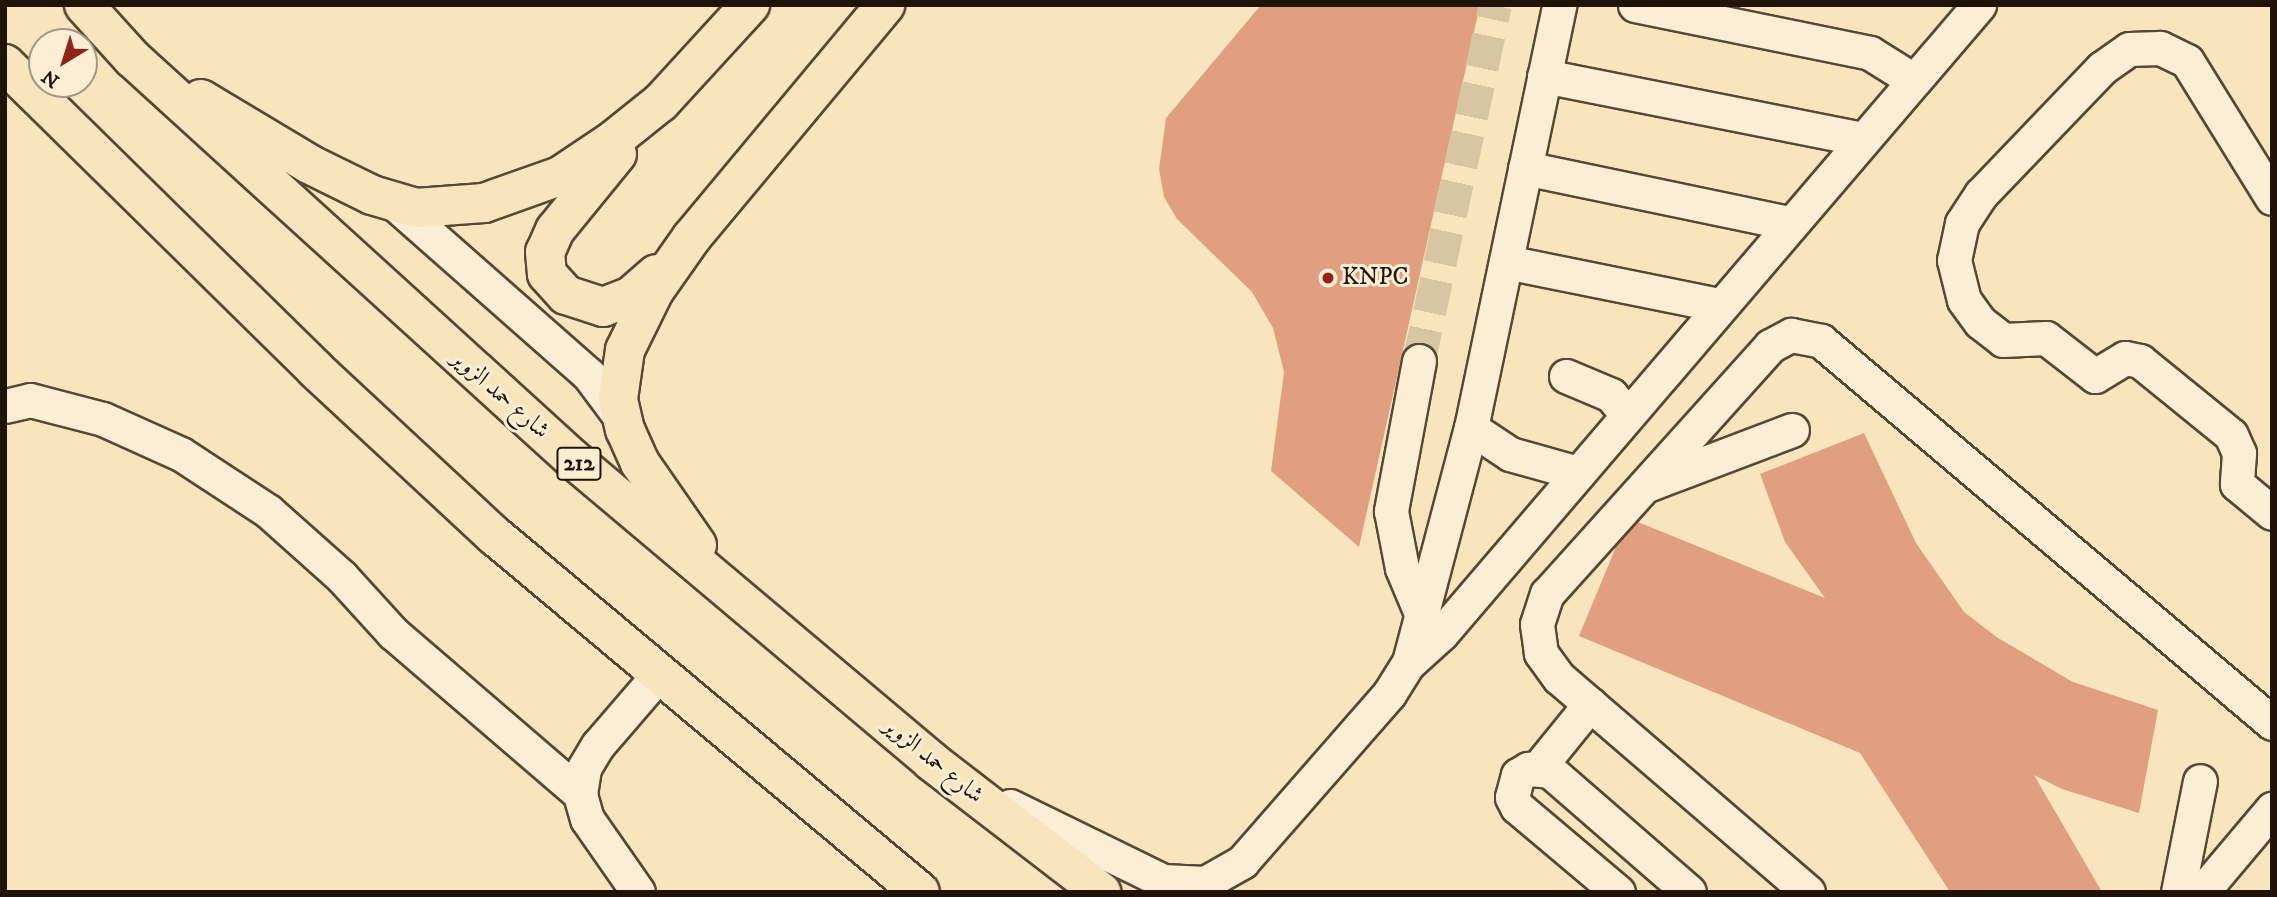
<!DOCTYPE html>
<html>
<head>
<meta charset="utf-8">
<style>
  body { margin:0 }
  #map { position:relative; width:2277px; height:897px; overflow:hidden; background:#f9e5bd; font-family:"IM FELL DW Pica",Amiri,serif }
  div>[style] { position:absolute }
  .building>* { inset:0; background:#e19f82 }
  .minor-tunnel>* { height:33px; margin-top:-16.5px; transform-origin:0; background:repeating-linear-gradient(90deg,#d8c6a2 0 33px,transparent 0 50px) }
  .roads { filter:drop-shadow(2px 0 #564834) drop-shadow(-2px 0 #564834) drop-shadow(0 2px #564834) drop-shadow(0 -2px #564834) }
  .minor>* { height:33px; margin:-16.5px; padding:0 16.5px; transform-origin:16.5px; border-radius:16.5px; background:#fbeed4 }
  .major>* { height:38px; margin:-19px; padding:0 19px; transform-origin:19px; border-radius:19px; background:#f9e5bd }
  .dots>* { width:19px; height:19px; translate:-50% -50%; box-sizing:border-box; border:4px solid #fbeed4; border-radius:50% }
  span { translate:-50% -50%; white-space:nowrap; text-align:center; line-height:1.15; -webkit-text-stroke:6px #fbeed4; paint-order:stroke }
  .shield-label span { padding:2px 5px; background:#fbeed4; border:2px solid; border-radius:5px; -webkit-text-stroke-width:0 }
  .shield-label { font-size:23px; color:#201307; font-weight:700 }
  .poi-label { font-size:24px; color:#201307 }
  .left { translate:0 -50%; text-align:left }
  .street-label { font-size:24px; color:#201307 }
  .frame { position:absolute; inset:0; border:7px solid #201307; pointer-events:none }
  .north { position:absolute; left:28px; top:28px; width:70px; height:70px; box-sizing:border-box; background:#fbeed4; border:2px solid #a39682; border-radius:50%; rotate:218deg; font-size:19px; font-weight:700; line-height:28px; text-align:center; color:#201307 }
  .north::after { content:''; display:block; margin:auto; width:24px; height:32px; background:#8f2418; clip-path:polygon(50% 0,100% 100%,50% 72%,0 100%) }
</style>
</head>
<body>
<div id="map">
  <div class="building">
    <div style="clip-path:polygon(1261px 5px,1480px 5px,1359px 547px,1271px 471px,1284px 372px,1273px 328px,1252px 292px,1177px 219px,1164px 197px,1159px 169px,1166px 118px)"></div>
    <div style="clip-path:polygon(1864px 433px,1916px 543px,1964px 612px,1998px 638px,2073px 682px,2158px 710px,2139px 813px,2062px 789px,2034px 775px,2102px 892px,1950px 892px,1860px 753px,1579px 636px,1628px 518px,1825px 598px,1785px 542px,1760px 474px)"></div>
  </div>
  <div class="minor-tunnel">
    <div style="left:1419px;top:361px;width:364px;rotate:-77.9deg"></div>
  </div>
  <div class="roads">
    <div class="minor">
      <div style="left:1635px;top:5px;width:240px;rotate:11.5deg"></div>
      <div style="left:1870px;top:53px;width:51px;rotate:32.1deg"></div>
      <div style="left:1544px;top:76px;width:323px;rotate:11.2deg"></div>
      <div style="left:1525px;top:168px;width:270px;rotate:11.8deg"></div>
      <div style="left:2272px;top:198px;width:161px;rotate:-121.8deg"></div>
      <div style="left:2187px;top:61px;width:30px;rotate:-154deg"></div>
      <div style="left:2160px;top:48px;width:31px;rotate:178deg"></div>
      <div style="left:2129px;top:49px;width:33px;rotate:145deg"></div>
      <div style="left:2102px;top:68px;width:175px;rotate:133.8deg"></div>
      <div style="left:1981px;top:194px;width:35px;rotate:123deg"></div>
      <div style="left:1962px;top:223px;width:38px;rotate:102deg"></div>
      <div style="left:1954px;top:260px;width:41px;rotate:76deg"></div>
      <div style="left:1964px;top:300px;width:27px;rotate:54deg"></div>
      <div style="left:1980px;top:322px;width:29px;rotate:38deg"></div>
      <div style="left:2003px;top:340px;width:43px;rotate:-2.7deg"></div>
      <div style="left:2046px;top:338px;width:62px;rotate:37.8deg"></div>
      <div style="left:2095px;top:376px;width:35px;rotate:-31deg"></div>
      <div style="left:2125px;top:358px;width:15px;rotate:11deg"></div>
      <div style="left:2140px;top:361px;width:117px;rotate:39.1deg"></div>
      <div style="left:2231px;top:435px;width:20px;rotate:66deg"></div>
      <div style="left:2239px;top:453px;width:31px;rotate:94deg"></div>
      <div style="left:2237px;top:484px;width:45px;rotate:39.6deg"></div>
      <div style="left:394px;top:203px;width:260px;rotate:41.4deg"></div>
      <div style="left:589px;top:375px;width:54px;rotate:53.3deg"></div>
      <div style="left:1506px;top:262px;width:218px;rotate:11.4deg"></div>
      <div style="left:1419px;top:361px;width:153px;rotate:100.6deg"></div>
      <div style="left:1391px;top:511px;width:58px;rotate:79.1deg"></div>
      <div style="left:1402px;top:568px;width:54px;rotate:67.2deg"></div>
      <div style="left:1566px;top:376px;width:49px;rotate:22.9deg"></div>
      <div style="left:1611px;top:395px;width:26px;rotate:51deg"></div>
      <div style="left:5px;top:406px;width:26px;rotate:-13deg"></div>
      <div style="left:30px;top:400px;width:75px;rotate:14.6deg"></div>
      <div style="left:103px;top:419px;width:85px;rotate:24.2deg"></div>
      <div style="left:181px;top:454px;width:104px;rotate:33.2deg"></div>
      <div style="left:268px;top:511px;width:99px;rotate:41.7deg"></div>
      <div style="left:342px;top:577px;width:76px;rotate:47.7deg"></div>
      <div style="left:393px;top:633px;width:247px;rotate:40.7deg"></div>
      <div style="left:1471px;top:428px;width:47px;rotate:33.7deg"></div>
      <div style="left:1510px;top:454px;width:71px;rotate:15.6deg"></div>
      <div style="left:1647px;top:485px;width:155px;rotate:-20.8deg"></div>
      <div style="left:1410px;top:662px;width:42px;rotate:-42.1deg"></div>
      <div style="left:1441px;top:634px;width:828px;rotate:-49.46deg"></div>
      <div style="left:1539px;top:767px;width:81px;rotate:-51deg"></div>
      <div style="left:1010px;top:806px;width:170px;rotate:26.1deg"></div>
      <div style="left:1163px;top:881px;width:42px;rotate:2.7deg"></div>
      <div style="left:1205px;top:883px;width:43px;rotate:-29.6deg"></div>
      <div style="left:1242px;top:862px;width:223px;rotate:-48.8deg"></div>
      <div style="left:1389px;top:694px;width:38px;rotate:-58deg"></div>
      <div style="left:1409px;top:662px;width:242px;rotate:-75.2deg"></div>
      <div style="left:1471px;top:428px;width:432px;rotate:-78.2deg"></div>
      <div style="left:638px;top:892px;width:89px;rotate:-124.9deg"></div>
      <div style="left:587px;top:819px;width:26px;rotate:-106deg"></div>
      <div style="left:580px;top:794px;width:26px;rotate:-81deg"></div>
      <div style="left:584px;top:768px;width:27px;rotate:-59deg"></div>
      <div style="left:598px;top:745px;width:94px;rotate:-49.3deg"></div>
      <div style="left:1618px;top:892px;width:132px;rotate:-139.9deg"></div>
      <div style="left:1517px;top:807px;width:11px;rotate:-117deg"></div>
      <div style="left:1512px;top:797px;width:23px;rotate:-75deg"></div>
      <div style="left:1518px;top:775px;width:12px;rotate:-31deg"></div>
      <div style="left:1528px;top:769px;width:22px;rotate:5deg"></div>
      <div style="left:1550px;top:771px;width:184px;rotate:41deg"></div>
      <div style="left:1808px;top:892px;width:328px;rotate:-139.3deg"></div>
      <div style="left:1559px;top:678px;width:31px;rotate:-126deg"></div>
      <div style="left:1541px;top:653px;width:29px;rotate:-98deg"></div>
      <div style="left:1537px;top:624px;width:32px;rotate:-72deg"></div>
      <div style="left:1547px;top:594px;width:334px;rotate:-48deg"></div>
      <div style="left:1770px;top:346px;width:24px;rotate:-28deg"></div>
      <div style="left:1791px;top:335px;width:31px;rotate:11deg"></div>
      <div style="left:1821px;top:341px;width:591px;rotate:40.26deg"></div>
      <div style="left:2178px;top:892px;width:113px;rotate:-78.8deg"></div>
      <div style="left:2202px;top:892px;width:109px;rotate:-49.9deg"></div>
    </div>
    <div class="major">
      <div style="left:84px;top:5px;width:72px;rotate:47.8deg"></div>
      <div style="left:132px;top:58px;width:597px;rotate:42.29deg"></div>
      <div style="left:574px;top:460px;width:467px;rotate:40.1deg"></div>
      <div style="left:931px;top:761px;width:215px;rotate:37.6deg"></div>
      <div style="left:5px;top:64px;width:435px;rotate:44.5deg"></div>
      <div style="left:315px;top:369px;width:246px;rotate:42.9deg"></div>
      <div style="left:495px;top:536px;width:554px;rotate:39.95deg"></div>
      <div style="left:201px;top:99px;width:126px;rotate:31deg"></div>
      <div style="left:309px;top:164px;width:70px;rotate:26.2deg"></div>
      <div style="left:372px;top:195px;width:46px;rotate:16.5deg"></div>
      <div style="left:416px;top:208px;width:68px;rotate:-4.2deg"></div>
      <div style="left:484px;top:203px;width:81px;rotate:-19.6deg"></div>
      <div style="left:560px;top:176px;width:61px;rotate:-33.7deg"></div>
      <div style="left:611px;top:142px;width:64px;rotate:-38.7deg"></div>
      <div style="left:661px;top:102px;width:132px;rotate:-47.5deg"></div>
      <div style="left:617px;top:154px;width:98px;rotate:129.2deg"></div>
      <div style="left:555px;top:230px;width:24px;rotate:114deg"></div>
      <div style="left:545px;top:252px;width:22px;rotate:85deg"></div>
      <div style="left:547px;top:274px;width:28px;rotate:48deg"></div>
      <div style="left:566px;top:295px;width:39px;rotate:18deg"></div>
      <div style="left:603px;top:307px;width:30px;rotate:-21deg"></div>
      <div style="left:631px;top:296px;width:33px;rotate:-41deg"></div>
      <div style="left:697px;top:545px;width:100px;rotate:-124.8deg"></div>
      <div style="left:640px;top:463px;width:36px;rotate:-114deg"></div>
      <div style="left:625px;top:430px;width:32px;rotate:-103deg"></div>
      <div style="left:618px;top:399px;width:49px;rotate:-81.9deg"></div>
      <div style="left:625px;top:350px;width:66px;rotate:-63.8deg"></div>
      <div style="left:654px;top:291px;width:66px;rotate:-54.9deg"></div>
      <div style="left:692px;top:237px;width:302px;rotate:-50.2deg"></div>
    </div>
  </div>
  <div class="dots">
    <div style="left:1328px;top:278px;background:#8f2418"></div>
  </div>
  <div class="shield-label">
    <span style="left:579px;top:464px">212</span>
  </div>
  <div class="poi-label">
    <span class="left" style="left:1342px;top:278px">KNPC</span>
  </div>
  <div class="street-label">
    <span style="left:500px;top:395px;rotate:41deg">شارع حمد الزوير</span>
    <span style="left:933px;top:761px;rotate:39deg">شارع حمد الزوير</span>
  </div>
  <div class="frame"></div>
  <div class="north">N</div>
</div>
</body>
</html>
